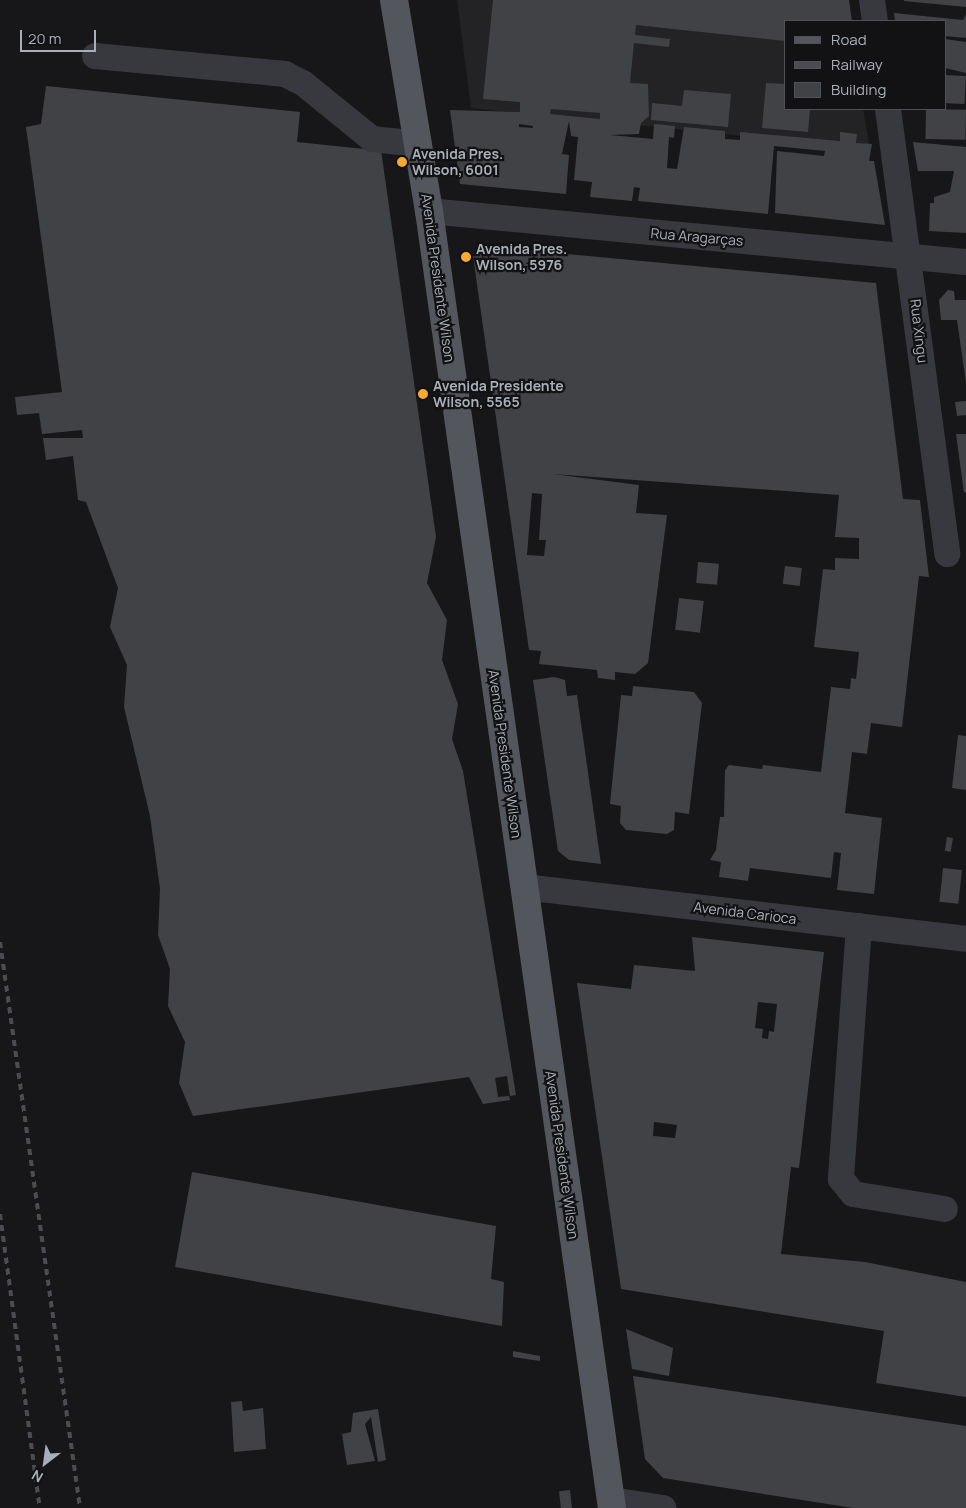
<!DOCTYPE html>
<html>
<head>
<meta charset="utf-8">
<style>
  body { margin:0 }
  #map { position:relative; width:966px; height:1508px; overflow:hidden; background:#171719; font-family:Manrope,sans-serif }
  div>[style] { position:absolute }
  .built>* { inset:0; background:#232326 }
  .building>* { inset:0; background:#414246; transform-origin:0 0 }
  .minor>* { height:26px; margin:-13px; padding:0 13px; transform-origin:13px; border-radius:13px; background:#38393e }
  .major>* { height:28px; margin:-14px; padding:0 14px; transform-origin:14px; border-radius:14px; background:#54565d }
  .rail>* { height:4px; margin-top:-2px; transform-origin:0; background:repeating-linear-gradient(90deg,#4b4d53 0 6px,transparent 0 11px) }
  .dots>* { width:14px; height:14px; translate:-50% -50%; box-sizing:border-box; border:2px solid #121214; border-radius:50% }
  span { translate:-50% -50%; white-space:nowrap; text-align:center; line-height:1.15; -webkit-text-stroke:4.5px #121214; paint-order:stroke }
  .poi-label { font-size:14px; color:#a9afb9; font-weight:700 }
  .left { translate:0 -50%; text-align:left }
  .street-label { font-size:14px; color:#a9afb9 }
  .legend { position:absolute; left:784px; top:20px; width:162px; height:90px; box-sizing:border-box; background:#121214; border:1px solid #4e5156; margin:0; padding:6px 9px; list-style:none; font-size:15px; color:#a9afb9 }
  .legend li { display:flex; align-items:center; gap:10px; height:25px }
  .legend b { width:25px; border:1px solid #4e5156 }
  .north { position:absolute; left:20px; top:1438px; width:50px; height:50px; -webkit-text-stroke:4px #121214; paint-order:stroke; rotate:210deg; font-size:14px; font-weight:700; line-height:20px; text-align:center; color:#a9afb9 }
  .north::after { content:''; display:block; margin:auto; width:18px; height:22px; background:#a9afb9; clip-path:polygon(50% 0,100% 100%,50% 72%,0 100%) }
  .scale { position:absolute; left:20px; top:30px; width:76px; height:22px; box-sizing:border-box; border:2px solid #a9afb9; border-top:0; padding-left:6px; font-size:15px; line-height:18px; white-space:nowrap; color:#a9afb9; -webkit-text-stroke:4px #121214; paint-order:stroke }
</style>
</head>
<body>
<div id="map">
  <div class="built">
    <div style="clip-path:polygon(457px 0,846px 0,850px 21px,785px 21px,785px 109px,863px 109px,870px 149px,471px 108px)"></div>
  </div>
  <div class="building">
    <div style="clip-path:polygon(evenodd,493px 0,849px 0,852px 21px,785px 21px,785px 41px,636px 25px,635px 35px,670px 39px,669px 47px,634px 43px,630px 83px,648px 84px,649px 116px,641px 123px,639px 134px,610px 135px,653px 139px,654px 124px,675px 126px,674px 138px,669px 137px,667px 168px,677px 169px,684px 127px,725px 131px,725px 139px,740px 140px,740px 132px,840px 141px,840px 132px,857px 134px,856px 143px,872px 144px,869px 161px,874px 161px,885px 225px,775px 213px,777px 151px,824px 156px,825px 151px,774px 146px,768px 214px,638px 201px,640px 188px,634px 187px,632px 201px,590px 197px,592px 182px,574px 180px,578px 137px,571px 136px,569px 121px,562px 154px,569px 155px,566px 194px,460px 184px,450px 110px,520px 112px,520px 102px,483px 99px,493px 0,551px 109px,600px 113px,600px 119px,550px 114px,551px 109px,493px 0,519px 124px,533px 126px,533px 128px,519px 127px,519px 124px)"></div>
    <div style="clip-path:polygon(904px 0,966px 0,966px 7px,904px 1px)"></div>
    <div style="clip-path:polygon(894px 13px,963px 20px,966px 14px,966px 38px,945px 36px,945px 21px,895px 21px)"></div>
    <div style="clip-path:polygon(945px 39px,966px 42px,966px 73px,945px 68px)"></div>
    <div style="left:945px;top:75px;width:21px;height:28px;rotate:3deg"></div>
    <div style="clip-path:polygon(766px 83px,785px 84px,785px 109px,810px 109px,808px 132px,762px 128px)"></div>
    <div style="clip-path:polygon(46px 86px,300px 112px,297px 142px,364px 149px,380px 143px,436px 537px,427px 583px,447px 620px,442px 660px,458px 704px,452px 739px,463px 771px,516px 1095px,510px 1096px,507px 1076px,495px 1078px,498px 1097px,509px 1096px,510px 1100px,483px 1104px,469px 1077px,193px 1116px,179px 1083px,185px 1042px,168px 1006px,170px 969px,158px 935px,160px 889px,150px 816px,124px 707px,127px 665px,110px 627px,118px 588px,86px 502px,78px 500px,73px 456px,46px 460px,43px 438px,83px 438px,82px 430px,42px 434px,39px 413px,17px 415px,15px 397px,62px 392px,26px 127px,41px 124px)"></div>
    <div style="clip-path:polygon(684px 90px,731px 94px,728px 127px,651px 120px,652px 103px,682px 106px)"></div>
    <div style="left:926px;top:109px;width:40px;height:30px;rotate:1deg"></div>
    <div style="clip-path:polygon(913px 142px,966px 147px,966px 233px,929px 231px,930px 203px,934px 203px,934px 197px,950px 192px,954px 171px,918px 171px)"></div>
    <div style="clip-path:polygon(evenodd,482px 246px,876px 283px,903px 499px,920px 500px,929px 577px,919px 576px,902px 727px,871px 723px,867px 754px,852px 752px,845px 813px,882px 818px,874px 894px,837px 890px,841px 853px,834px 852px,831px 878px,750px 868px,748px 881px,719px 877px,721px 862px,710px 860px,716px 850px,720px 817px,724px 817px,725px 770px,729px 765px,762px 769px,763px 765px,821px 772px,831px 687px,850px 689px,851px 678px,856px 679px,859px 652px,814px 647px,823px 569px,835px 570px,835px 558px,859px 559px,859px 538px,835px 537px,839px 495px,553px 474px,639px 485px,636px 513px,667px 515px,648px 663px,635px 674px,615px 672px,615px 680px,598px 678px,597px 670px,539px 664px,541px 651px,529px 650px,473px 256px,482px 246px,532px 493px,542px 494px,539px 540px,546px 540px,544px 556px,527px 555px,532px 493px)"></div>
    <div style="clip-path:polygon(948px 290px,954px 291px,955px 300px,966px 300px,966px 383px,957px 320px,941px 320px,939px 300px)"></div>
    <div style="clip-path:polygon(966px 401px,966px 415px,957px 416px,955px 402px)"></div>
    <div style="clip-path:polygon(956px 434px,966px 434px,966px 492px,964px 493px)"></div>
    <div style="left:698px;top:562px;width:21px;height:21px;rotate:5deg"></div>
    <div style="left:785px;top:566px;width:17px;height:18px;rotate:7deg"></div>
    <div style="left:679px;top:598px;width:25px;height:32px;rotate:7deg"></div>
    <div style="clip-path:polygon(554px 677px,565px 680px,567px 696px,577px 695px,601px 864px,569px 860px,558px 851px,533px 680px)"></div>
    <div style="clip-path:polygon(633px 686px,694px 692px,702px 703px,689px 814px,675px 812px,674px 830px,667px 834px,626px 830px,620px 823px,621px 806px,610px 804px,621px 695px,632px 696px)"></div>
    <div style="clip-path:polygon(958px 735px,966px 736px,966px 790px,952px 788px)"></div>
    <div style="left:947px;top:837px;width:6px;height:14px;rotate:9deg"></div>
    <div style="left:943px;top:868px;width:19px;height:34px;rotate:6deg"></div>
    <div style="clip-path:polygon(evenodd,692px 937px,824px 952px,799px 1168px,791px 1167px,781px 1254px,865px 1262px,966px 1282px,966px 1397px,876px 1383px,884px 1331px,621px 1289px,577px 983px,631px 989px,634px 965px,695px 971px,692px 937px,758px 1002px,777px 1004px,774px 1032px,769px 1031px,768px 1039px,762px 1038px,763px 1029px,755px 1028px,758px 1002px,692px 937px,654px 1122px,677px 1125px,675px 1138px,653px 1136px,654px 1122px)"></div>
    <div style="clip-path:polygon(192px 1172px,496px 1226px,491px 1279px,504px 1282px,502px 1326px,175px 1267px)"></div>
    <div style="clip-path:polygon(626px 1329px,673px 1348px,669px 1376px,632px 1369px)"></div>
    <div style="clip-path:polygon(513px 1351px,540px 1356px,540px 1361px,513px 1357px)"></div>
    <div style="clip-path:polygon(633px 1376px,966px 1426px,966px 1508px,853px 1508px,663px 1478px,645px 1459px)"></div>
    <div style="clip-path:polygon(242px 1401px,243px 1411px,263px 1408px,266px 1449px,234px 1452px,231px 1402px)"></div>
    <div style="clip-path:polygon(378px 1409px,386px 1460px,378px 1462px,371px 1417px,365px 1424px,375px 1461px,347px 1465px,342px 1434px,351px 1432px,353px 1413px)"></div>
    <div style="left:570px;top:1490px;width:18px;height:11px;rotate:84deg"></div>
  </div>
  <div class="minor">
    <div style="left:872px;top:0;width:21px;rotate:82deg"></div>
    <div style="left:95px;top:56px;width:191px;rotate:5.4deg"></div>
    <div style="left:285px;top:74px;width:20px;rotate:27deg"></div>
    <div style="left:303px;top:83px;width:89px;rotate:39.1deg"></div>
    <div style="left:372px;top:139px;width:47px;rotate:6.1deg"></div>
    <div style="left:888px;top:109px;width:449px;rotate:82.4deg"></div>
    <div style="left:429px;top:211px;width:539px;rotate:5.43deg"></div>
    <div style="left:524px;top:887px;width:445px;rotate:6.7deg"></div>
    <div style="left:859px;top:926px;width:254px;rotate:94.1deg"></div>
    <div style="left:841px;top:1179px;width:19px;rotate:51deg"></div>
    <div style="left:853px;top:1194px;width:93px;rotate:9.3deg"></div>
    <div style="left:611px;top:1500px;width:53px;rotate:8.7deg"></div>
  </div>
  <div class="major">
    <div style="left:394px;top:0;width:214px;rotate:80.6deg"></div>
    <div style="left:429px;top:211px;width:1310px;rotate:81.97deg"></div>
  </div>
  <div class="rail">
    <div style="left:0;top:942px;width:572px;rotate:81.95deg"></div>
    <div style="left:0;top:1214px;width:297px;rotate:82.3deg"></div>
  </div>
  <div class="dots">
    <div style="left:402px;top:162px;background:#f7aa31"></div>
    <div style="left:466px;top:257px;background:#f7aa31"></div>
    <div style="left:423px;top:394px;background:#f7aa31"></div>
  </div>
  <div class="poi-label">
    <span class="left" style="left:412px;top:162px">Avenida Pres.<br>Wilson, 6001</span>
    <span class="left" style="left:476px;top:257px">Avenida Pres.<br>Wilson, 5976</span>
    <span class="left" style="left:433px;top:394px">Avenida Presidente<br>Wilson, 5565</span>
  </div>
  <div class="street-label">
    <span style="left:697px;top:237px;rotate:5deg">Rua Aragarças</span>
    <span style="left:438px;top:278px;rotate:82deg">Avenida Presidente Wilson</span>
    <span style="left:919px;top:331px;rotate:83deg">Rua Xingu</span>
    <span style="left:505px;top:754px;rotate:82deg">Avenida Presidente Wilson</span>
    <span style="left:745px;top:913px;rotate:7deg">Avenida Carioca</span>
    <span style="left:562px;top:1155px;rotate:82deg">Avenida Presidente Wilson</span>
  </div>
  <ul class="legend">
  <li><b style="height:6px;background:#54565d"></b>Road</li>
  <li><b style="height:6px;background:#4b4d53"></b>Railway</li>
  <li><b style="height:14px;background:#414246"></b>Building</li>
  </ul>
  <div class="north">N</div>
  <div class="scale">20 m</div>
</div>
</body>
</html>
